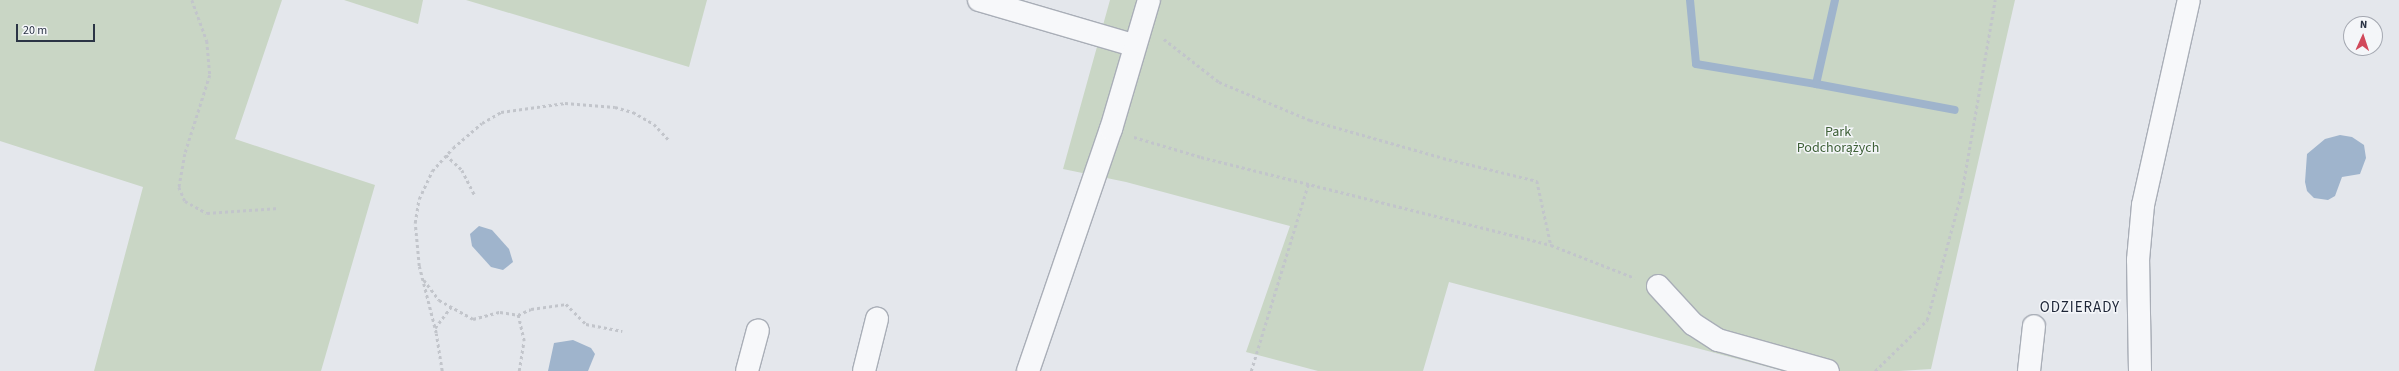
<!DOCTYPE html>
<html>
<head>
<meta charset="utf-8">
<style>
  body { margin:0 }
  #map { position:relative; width:2399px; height:371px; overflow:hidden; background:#e4e7ec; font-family:"Source Sans 3",sans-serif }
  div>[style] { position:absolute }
  .green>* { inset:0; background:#c9d6c5 }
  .water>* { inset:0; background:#9fb4cc }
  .stream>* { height:8px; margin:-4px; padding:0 4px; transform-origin:4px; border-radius:4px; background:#9fb4cc }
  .path>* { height:2.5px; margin-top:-1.25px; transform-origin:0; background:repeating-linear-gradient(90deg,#c2c5cb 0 3px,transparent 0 6px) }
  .roads { filter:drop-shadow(1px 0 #a9aeb7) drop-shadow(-1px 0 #a9aeb7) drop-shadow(0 1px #a9aeb7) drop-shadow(0 -1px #a9aeb7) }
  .minor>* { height:22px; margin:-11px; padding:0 11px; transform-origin:11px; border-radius:11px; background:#f7f8fa }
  span { translate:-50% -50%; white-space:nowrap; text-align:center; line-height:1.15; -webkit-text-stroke:3px #f4f6f9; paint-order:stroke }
  .park-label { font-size:14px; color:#3f6138 }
  .neighbourhood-label { font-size:15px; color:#1d2536; letter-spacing:1px }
  .north { position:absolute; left:2343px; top:16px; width:40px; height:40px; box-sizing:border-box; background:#f4f6f9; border:1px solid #a4a8b1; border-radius:50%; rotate:3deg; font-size:11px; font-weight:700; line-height:16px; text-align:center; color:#2b3445 }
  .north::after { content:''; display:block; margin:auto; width:14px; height:18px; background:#d1495b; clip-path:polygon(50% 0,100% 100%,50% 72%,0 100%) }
  .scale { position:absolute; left:16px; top:24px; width:79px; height:18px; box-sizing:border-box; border:2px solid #2b3445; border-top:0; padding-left:5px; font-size:12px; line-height:14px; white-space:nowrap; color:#2b3445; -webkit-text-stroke:3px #f4f6f9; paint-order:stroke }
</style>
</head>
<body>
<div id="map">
  <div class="green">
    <div style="clip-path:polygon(0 0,282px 0,235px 139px,375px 185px,321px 371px,94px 371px,143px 187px,0 141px)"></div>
    <div style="clip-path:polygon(344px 0,423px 0,418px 24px)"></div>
    <div style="clip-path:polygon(466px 0,707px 0,689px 67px)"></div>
    <div style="clip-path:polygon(1110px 0,2015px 0,1931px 369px,1899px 371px,1783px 371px,1449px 282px,1423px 371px,1318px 371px,1246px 352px,1290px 226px,1126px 182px,1063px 169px)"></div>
  </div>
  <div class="water">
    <div style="clip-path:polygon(2340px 135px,2352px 137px,2364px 145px,2366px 158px,2360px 174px,2342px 177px,2335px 196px,2328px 200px,2314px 198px,2307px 191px,2305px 182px,2307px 154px,2325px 139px)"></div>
    <div style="clip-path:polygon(479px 226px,492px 230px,509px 249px,513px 262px,503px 270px,491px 267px,472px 246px,470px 234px)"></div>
    <div style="clip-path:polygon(573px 340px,591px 348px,595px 354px,588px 371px,548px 371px,554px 343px)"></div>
  </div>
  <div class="stream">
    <div style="left:1690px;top:0;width:64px;rotate:84.6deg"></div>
    <div style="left:1696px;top:64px;width:122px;rotate:9.5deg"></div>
    <div style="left:1835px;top:0;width:86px;rotate:102.7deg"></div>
    <div style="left:1816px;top:84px;width:141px;rotate:10.6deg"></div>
  </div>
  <div class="path">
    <div style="left:192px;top:0;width:44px;rotate:69.9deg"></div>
    <div style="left:207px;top:41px;width:34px;rotate:85deg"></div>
    <div style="left:210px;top:75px;width:83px;rotate:107.6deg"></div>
    <div style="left:185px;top:154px;width:34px;rotate:100deg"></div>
    <div style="left:179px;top:187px;width:15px;rotate:67deg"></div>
    <div style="left:185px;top:201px;width:25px;rotate:29deg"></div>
    <div style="left:207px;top:213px;width:72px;rotate:-4deg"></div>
    <div style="left:1164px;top:39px;width:70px;rotate:38deg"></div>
    <div style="left:1219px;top:82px;width:99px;rotate:22.7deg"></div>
    <div style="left:1310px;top:120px;width:138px;rotate:15.9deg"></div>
    <div style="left:1443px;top:158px;width:97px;rotate:13.7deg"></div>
    <div style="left:1537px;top:181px;width:66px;rotate:77.7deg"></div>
    <div style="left:1134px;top:137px;width:70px;rotate:16.6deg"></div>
    <div style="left:1201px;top:157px;width:361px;rotate:14.1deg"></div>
    <div style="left:1551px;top:245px;width:90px;rotate:21.4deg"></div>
    <div style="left:446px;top:155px;width:22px;rotate:43deg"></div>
    <div style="left:462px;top:170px;width:29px;rotate:63deg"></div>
    <div style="left:424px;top:280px;width:25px;rotate:53deg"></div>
    <div style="left:439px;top:300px;width:39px;rotate:29deg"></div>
    <div style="left:473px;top:319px;width:28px;rotate:-15deg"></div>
    <div style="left:500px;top:312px;width:18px;rotate:9deg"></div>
    <div style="left:435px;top:328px;width:26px;rotate:-53deg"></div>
    <div style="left:442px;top:371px;width:38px;rotate:-99deg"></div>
    <div style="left:436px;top:333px;width:69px;rotate:-104.2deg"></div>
    <div style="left:419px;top:266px;width:43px;rotate:-95.3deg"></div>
    <div style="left:415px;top:223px;width:24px;rotate:-81deg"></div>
    <div style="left:419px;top:199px;width:31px;rotate:-65deg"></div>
    <div style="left:432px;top:171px;width:31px;rotate:-48deg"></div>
    <div style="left:453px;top:148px;width:38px;rotate:-41deg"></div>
    <div style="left:482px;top:123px;width:22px;rotate:-30deg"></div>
    <div style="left:501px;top:112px;width:65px;rotate:-8deg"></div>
    <div style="left:565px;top:103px;width:50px;rotate:4.6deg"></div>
    <div style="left:615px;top:107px;width:19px;rotate:16deg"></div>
    <div style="left:633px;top:112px;width:24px;rotate:30deg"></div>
    <div style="left:654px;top:124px;width:23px;rotate:47deg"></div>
    <div style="left:519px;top:371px;width:30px;rotate:-81deg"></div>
    <div style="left:524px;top:341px;width:27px;rotate:-103deg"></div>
    <div style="left:518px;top:315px;width:14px;rotate:-25deg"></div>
    <div style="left:531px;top:309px;width:35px;rotate:-8deg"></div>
    <div style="left:566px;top:304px;width:28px;rotate:45deg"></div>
    <div style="left:586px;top:324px;width:37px;rotate:11deg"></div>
    <div style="left:1251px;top:371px;width:195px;rotate:-73deg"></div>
    <div style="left:1875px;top:371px;width:73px;rotate:-44.4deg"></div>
    <div style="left:1927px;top:320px;width:134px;rotate:-74.8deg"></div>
    <div style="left:1962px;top:191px;width:194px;rotate:-80.2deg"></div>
  </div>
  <div class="roads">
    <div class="minor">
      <div style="left:979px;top:0;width:160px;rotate:16.3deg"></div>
      <div style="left:1658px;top:286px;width:52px;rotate:47.4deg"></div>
      <div style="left:1693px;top:324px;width:30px;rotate:33deg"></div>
      <div style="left:1718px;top:340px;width:114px;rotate:15.7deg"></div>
      <div style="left:747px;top:371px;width:42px;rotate:-75deg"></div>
      <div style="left:864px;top:371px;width:54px;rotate:-76deg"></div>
      <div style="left:1028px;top:371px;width:256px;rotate:-71.1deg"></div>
      <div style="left:1111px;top:129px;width:134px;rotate:-73.6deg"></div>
      <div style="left:2029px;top:371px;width:45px;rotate:-83.7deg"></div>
      <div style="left:2140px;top:371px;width:111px;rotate:-91deg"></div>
      <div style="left:2138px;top:260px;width:55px;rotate:-84.8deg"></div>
      <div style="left:2143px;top:205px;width:210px;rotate:-77.4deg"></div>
    </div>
  </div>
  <div class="park-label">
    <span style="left:1838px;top:140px">Park<br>Podchorążych</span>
  </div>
  <div class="neighbourhood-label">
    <span style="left:2080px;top:308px">ODZIERADY</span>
  </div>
  <div class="north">N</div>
  <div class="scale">20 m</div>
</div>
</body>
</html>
